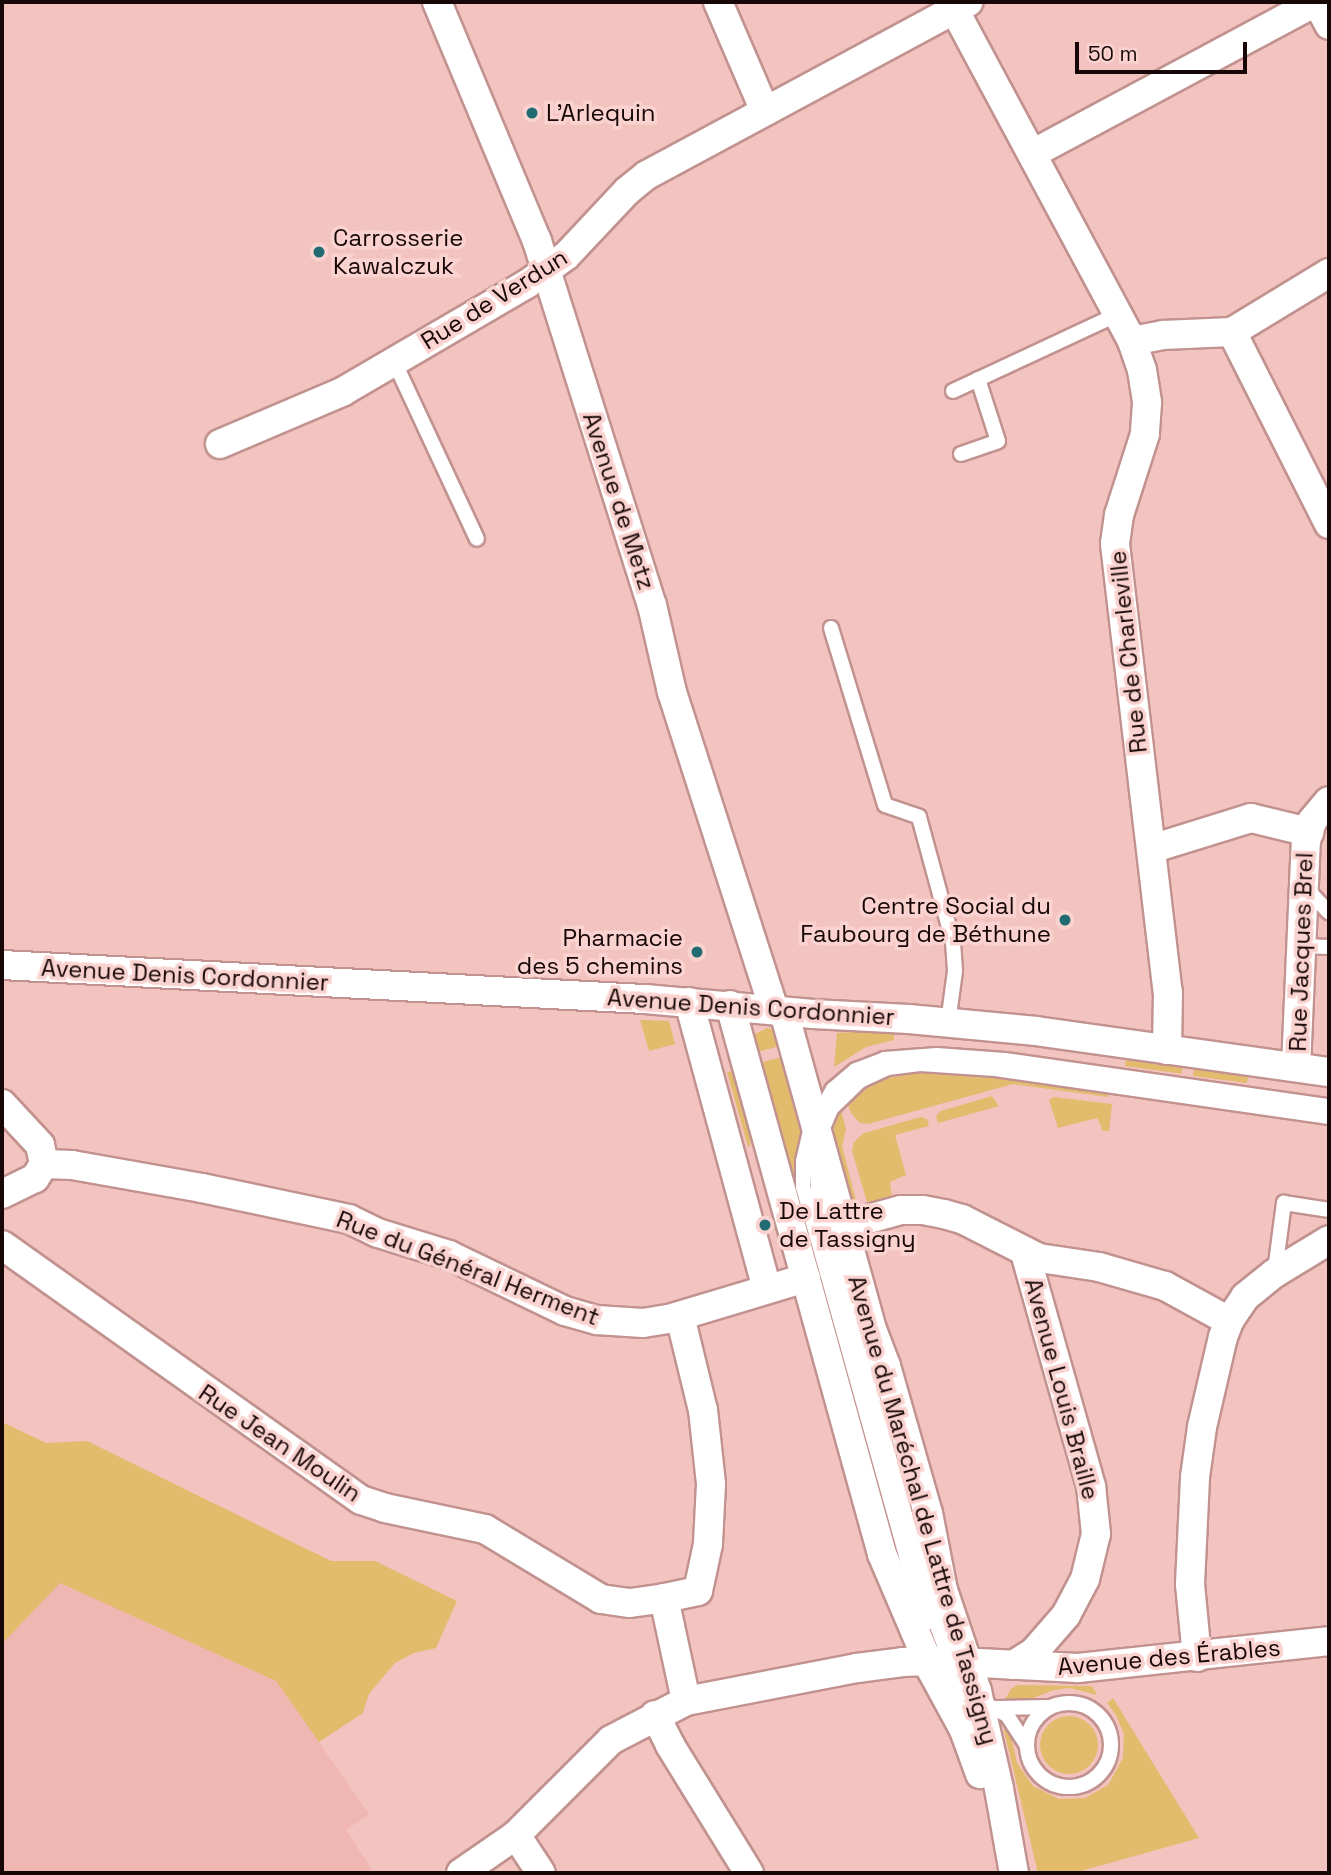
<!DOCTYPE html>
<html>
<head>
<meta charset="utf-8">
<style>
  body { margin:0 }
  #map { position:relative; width:1331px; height:1875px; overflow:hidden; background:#f3c3bf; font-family:"Space Grotesk",sans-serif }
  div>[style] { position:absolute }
  .built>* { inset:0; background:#efb6b2 }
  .green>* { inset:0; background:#e3bb6d; transform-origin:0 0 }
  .round { border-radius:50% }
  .roads { filter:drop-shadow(2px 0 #c1928f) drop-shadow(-2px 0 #c1928f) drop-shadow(0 2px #c1928f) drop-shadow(0 -2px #c1928f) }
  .lane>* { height:14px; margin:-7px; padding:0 7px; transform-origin:7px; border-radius:7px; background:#fff }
  .lane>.ring { margin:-7px; padding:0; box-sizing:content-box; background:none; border:14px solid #fff; border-radius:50% }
  .street>* { height:28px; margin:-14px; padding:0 14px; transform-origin:14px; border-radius:14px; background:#fff }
  .dots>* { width:19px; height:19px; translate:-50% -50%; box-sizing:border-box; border:4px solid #fad2cf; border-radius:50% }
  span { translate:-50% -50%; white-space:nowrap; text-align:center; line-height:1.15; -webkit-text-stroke:7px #fad2cf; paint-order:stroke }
  .poi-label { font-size:24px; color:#170707 }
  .left { translate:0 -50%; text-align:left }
  .right { translate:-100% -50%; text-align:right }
  .street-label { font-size:24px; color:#170707 }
  .frame { position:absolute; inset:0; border:4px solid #170707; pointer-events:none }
  .scale { position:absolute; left:1075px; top:42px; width:172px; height:32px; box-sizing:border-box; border:4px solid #170707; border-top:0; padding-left:9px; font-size:21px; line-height:24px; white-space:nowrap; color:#170707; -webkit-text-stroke:5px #fad2cf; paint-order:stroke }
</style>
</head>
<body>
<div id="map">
  <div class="built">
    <div style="clip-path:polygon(59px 1582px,276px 1681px,369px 1814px,346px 1830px,374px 1873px,2px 1873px,2px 1644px)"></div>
  </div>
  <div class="green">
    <div style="clip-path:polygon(640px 1020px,669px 1021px,675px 1044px,649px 1051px)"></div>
    <div style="clip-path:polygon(767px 1028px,776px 1030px,787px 1044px,750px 1054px,753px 1035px)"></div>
    <div style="clip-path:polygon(854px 1032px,894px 1034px,894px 1040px,866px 1047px,834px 1067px,837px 1033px)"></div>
    <div style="clip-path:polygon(790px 1055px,802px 1122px,797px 1148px,796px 1184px,850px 1381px,841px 1383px,752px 1065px)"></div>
    <div style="left:1126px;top:1060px;width:57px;height:6px;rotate:8deg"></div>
    <div style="clip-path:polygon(1194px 1069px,1248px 1077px,1247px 1083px,1193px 1076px)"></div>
    <div style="clip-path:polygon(737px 1070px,751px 1120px,750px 1146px,748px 1147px,727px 1072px)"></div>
    <div style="clip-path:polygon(919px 1073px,1006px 1079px,1109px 1092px,1108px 1097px,1013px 1084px,868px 1124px,860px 1123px,851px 1113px,847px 1102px,865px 1088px,887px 1078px)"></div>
    <div style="clip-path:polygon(992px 1096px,999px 1106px,938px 1123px,936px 1116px,941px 1111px)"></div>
    <div style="clip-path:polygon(1053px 1097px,1112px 1104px,1109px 1131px,1103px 1131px,1097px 1118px,1058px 1128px,1049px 1100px)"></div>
    <div style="clip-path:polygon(841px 1110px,846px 1129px,842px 1146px,859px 1212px,853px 1210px,829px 1132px)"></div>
    <div style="clip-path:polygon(921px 1117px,927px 1119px,929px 1126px,895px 1135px,906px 1175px,890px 1182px,892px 1197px,867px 1202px,852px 1151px,854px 1142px,864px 1133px)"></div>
    <div style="clip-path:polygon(2px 1422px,46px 1443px,87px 1441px,331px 1561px,375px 1561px,457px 1601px,436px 1648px,414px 1653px,395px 1663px,369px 1694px,363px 1713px,319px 1742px,276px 1681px,60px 1583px,2px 1644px)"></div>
    <div style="clip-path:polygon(1017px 1685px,1092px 1686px,1097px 1695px,1070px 1688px,1054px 1690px,1023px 1702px,1004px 1701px,1011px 1689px)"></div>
    <div style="clip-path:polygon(1113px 1698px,1199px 1838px,1074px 1873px,1038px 1873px,1004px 1731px,1006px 1727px,1010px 1732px,1017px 1763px,1033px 1786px,1059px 1799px,1085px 1798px,1108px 1785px,1123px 1758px,1124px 1734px,1116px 1715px,1107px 1703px)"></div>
    <div class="round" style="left:1040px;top:1716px;width:58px;height:58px"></div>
  </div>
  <div class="roads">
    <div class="lane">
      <div style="left:394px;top:361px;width:196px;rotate:65deg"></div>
      <div style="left:953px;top:391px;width:182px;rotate:-25deg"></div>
      <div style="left:961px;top:454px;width:39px;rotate:-19deg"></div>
      <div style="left:998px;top:441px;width:65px;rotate:-107.9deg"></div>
      <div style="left:831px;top:628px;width:185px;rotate:73deg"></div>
      <div style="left:885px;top:805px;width:36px;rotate:19deg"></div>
      <div style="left:919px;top:817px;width:130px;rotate:74.8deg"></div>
      <div style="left:953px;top:942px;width:29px;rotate:86deg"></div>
      <div style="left:955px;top:971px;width:52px;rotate:97.7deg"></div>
      <div style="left:1305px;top:887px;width:35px;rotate:47deg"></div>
      <div style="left:1301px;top:946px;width:28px;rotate:2deg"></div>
      <div style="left:821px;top:1133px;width:26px;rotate:-67deg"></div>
      <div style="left:831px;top:1109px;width:40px;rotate:-44deg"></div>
      <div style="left:860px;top:1081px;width:31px;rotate:-25deg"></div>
      <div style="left:888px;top:1068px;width:32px;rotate:-7deg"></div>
      <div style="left:920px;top:1064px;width:75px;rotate:3.8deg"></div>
      <div style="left:995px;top:1069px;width:337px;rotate:8.2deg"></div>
      <div style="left:816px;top:1160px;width:46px;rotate:86.3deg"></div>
      <div style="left:819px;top:1206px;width:431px;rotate:74.4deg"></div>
      <div style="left:935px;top:1621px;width:45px;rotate:69.1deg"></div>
      <div style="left:1275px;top:1271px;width:69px;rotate:-82.5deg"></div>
      <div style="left:1284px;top:1203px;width:46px;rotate:8.8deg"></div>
      <div style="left:925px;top:1624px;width:454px;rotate:-105.6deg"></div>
      <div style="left:803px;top:1187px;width:26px;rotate:-90deg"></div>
      <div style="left:803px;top:1161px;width:32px;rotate:-77deg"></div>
      <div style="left:810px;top:1130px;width:47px;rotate:-60.7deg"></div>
      <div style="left:833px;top:1089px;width:30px;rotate:-40deg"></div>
      <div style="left:856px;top:1070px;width:30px;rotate:-21deg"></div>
      <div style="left:884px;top:1059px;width:53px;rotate:-4.3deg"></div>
      <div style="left:937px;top:1055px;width:68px;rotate:4.2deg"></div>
      <div style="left:1005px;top:1060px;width:327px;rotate:8.1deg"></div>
      <div style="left:946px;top:1675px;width:22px;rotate:47deg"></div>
      <div style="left:961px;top:1691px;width:52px;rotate:27.6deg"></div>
      <div style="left:1007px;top:1715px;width:37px;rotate:57deg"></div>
      <div class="ring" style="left:1027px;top:1703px;width:70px;height:70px"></div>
      <div style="left:998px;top:1708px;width:49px;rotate:-1.2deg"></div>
    </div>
    <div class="street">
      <div style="left:437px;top:2px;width:259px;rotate:67.3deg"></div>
      <div style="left:537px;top:241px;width:382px;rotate:72.5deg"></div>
      <div style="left:652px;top:605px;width:89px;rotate:77.1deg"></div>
      <div style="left:672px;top:692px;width:334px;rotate:72.2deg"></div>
      <div style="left:718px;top:2px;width:119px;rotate:66.7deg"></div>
      <div style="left:1317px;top:2px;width:26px;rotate:62deg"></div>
      <div style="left:954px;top:9px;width:377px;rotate:61.8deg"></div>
      <div style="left:1132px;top:341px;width:31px;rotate:71deg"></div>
      <div style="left:1142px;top:370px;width:33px;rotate:81deg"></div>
      <div style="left:1147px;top:403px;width:31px;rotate:94deg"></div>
      <div style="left:1145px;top:434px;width:85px;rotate:107.8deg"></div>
      <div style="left:1119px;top:515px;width:29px;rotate:98deg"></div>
      <div style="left:1115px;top:544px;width:451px;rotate:83.3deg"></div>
      <div style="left:1168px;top:992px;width:58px;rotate:91deg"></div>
      <div style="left:1032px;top:154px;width:321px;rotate:-28.2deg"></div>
      <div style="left:1232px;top:332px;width:215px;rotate:63.2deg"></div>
      <div style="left:1132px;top:341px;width:32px;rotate:-11deg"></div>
      <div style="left:1163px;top:335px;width:69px;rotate:-2.5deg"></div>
      <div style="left:1232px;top:332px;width:114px;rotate:-31.3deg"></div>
      <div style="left:220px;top:444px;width:133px;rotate:-23.1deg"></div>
      <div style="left:342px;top:392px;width:214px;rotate:-30.3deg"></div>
      <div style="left:527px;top:284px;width:48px;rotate:-35.7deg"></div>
      <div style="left:566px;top:256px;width:89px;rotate:-46.8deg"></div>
      <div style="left:627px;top:191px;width:26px;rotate:-39deg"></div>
      <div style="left:647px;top:175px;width:365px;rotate:-28.3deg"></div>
      <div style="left:1151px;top:849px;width:105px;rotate:-17.2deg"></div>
      <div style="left:1251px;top:818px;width:60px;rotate:13.6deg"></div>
      <div style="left:2px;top:965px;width:644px;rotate:3.03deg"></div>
      <div style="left:645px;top:999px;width:169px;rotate:5.1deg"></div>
      <div style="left:813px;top:1014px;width:96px;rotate:3deg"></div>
      <div style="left:909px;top:1019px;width:128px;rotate:5.4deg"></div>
      <div style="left:1036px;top:1031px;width:296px;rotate:8deg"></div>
      <div style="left:689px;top:1002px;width:297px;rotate:74.8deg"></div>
      <div style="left:730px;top:1005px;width:570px;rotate:74.52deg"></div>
      <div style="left:882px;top:1554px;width:127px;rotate:66.9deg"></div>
      <div style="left:932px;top:1671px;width:67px;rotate:61.5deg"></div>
      <div style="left:964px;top:1730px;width:47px;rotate:70deg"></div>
      <div style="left:784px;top:1012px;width:332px;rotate:74.5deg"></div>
      <div style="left:873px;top:1332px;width:36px;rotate:69deg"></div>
      <div style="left:886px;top:1366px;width:153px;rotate:74.1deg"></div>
      <div style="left:928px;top:1513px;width:78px;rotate:79deg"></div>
      <div style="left:943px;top:1590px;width:107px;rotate:71.4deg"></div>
      <div style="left:977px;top:1691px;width:100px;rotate:77.3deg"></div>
      <div style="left:999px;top:1789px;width:85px;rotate:79.9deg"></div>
      <div style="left:1296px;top:1067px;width:226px;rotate:-87.5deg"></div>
      <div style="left:1306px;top:841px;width:21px;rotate:-73deg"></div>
      <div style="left:1312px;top:821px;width:26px;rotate:-50deg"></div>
      <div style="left:2px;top:1104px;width:56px;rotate:47.2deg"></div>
      <div style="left:40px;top:1145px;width:19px;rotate:78deg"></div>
      <div style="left:44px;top:1164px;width:17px;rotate:123deg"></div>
      <div style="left:35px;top:1178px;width:37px;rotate:154deg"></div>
      <div style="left:44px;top:1164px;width:28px;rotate:2deg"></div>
      <div style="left:72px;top:1165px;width:132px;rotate:10deg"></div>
      <div style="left:202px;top:1188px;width:150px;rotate:11.9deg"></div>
      <div style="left:349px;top:1219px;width:32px;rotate:26deg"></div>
      <div style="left:378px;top:1233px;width:74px;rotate:17.2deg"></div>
      <div style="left:449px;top:1255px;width:129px;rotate:25.8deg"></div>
      <div style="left:565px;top:1311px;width:33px;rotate:16deg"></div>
      <div style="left:597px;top:1320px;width:46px;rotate:3.7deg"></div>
      <div style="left:643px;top:1323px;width:26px;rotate:-9deg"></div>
      <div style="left:669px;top:1319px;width:143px;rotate:-16.7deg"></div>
      <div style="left:843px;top:1226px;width:60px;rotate:-15.4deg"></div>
      <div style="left:901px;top:1210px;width:22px"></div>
      <div style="left:923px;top:1210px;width:21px;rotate:11deg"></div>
      <div style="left:944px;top:1214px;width:19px;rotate:16deg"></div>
      <div style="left:962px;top:1219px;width:86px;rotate:26.9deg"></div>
      <div style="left:1039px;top:1258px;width:61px;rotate:8.5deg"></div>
      <div style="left:1099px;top:1267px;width:69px;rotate:16.1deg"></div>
      <div style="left:1165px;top:1286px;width:73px;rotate:28.7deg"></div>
      <div style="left:2px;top:1245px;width:440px;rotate:35.4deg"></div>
      <div style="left:361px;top:1500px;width:25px;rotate:18deg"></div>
      <div style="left:385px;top:1508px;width:102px;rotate:11.9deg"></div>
      <div style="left:485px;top:1529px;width:135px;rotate:31.1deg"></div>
      <div style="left:601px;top:1599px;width:29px;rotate:8deg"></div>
      <div style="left:630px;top:1603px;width:34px;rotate:-8deg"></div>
      <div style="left:680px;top:1316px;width:97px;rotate:76.3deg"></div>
      <div style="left:703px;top:1410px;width:74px;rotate:83.8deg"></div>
      <div style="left:711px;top:1484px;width:60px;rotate:92.9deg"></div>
      <div style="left:708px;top:1544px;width:48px;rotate:102deg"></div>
      <div style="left:698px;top:1591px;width:35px;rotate:168deg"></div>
      <div style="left:664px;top:1598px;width:105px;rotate:77.9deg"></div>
      <div style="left:1197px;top:1657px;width:73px;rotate:-95.5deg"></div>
      <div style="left:1190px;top:1584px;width:107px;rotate:-87.3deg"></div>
      <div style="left:1195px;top:1477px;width:50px;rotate:-82deg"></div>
      <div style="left:1202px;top:1427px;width:92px;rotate:-76.9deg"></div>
      <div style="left:1223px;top:1337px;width:17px;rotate:-69deg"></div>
      <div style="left:1229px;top:1321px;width:29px;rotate:-56deg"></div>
      <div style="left:1245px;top:1297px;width:38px;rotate:-39deg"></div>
      <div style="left:1275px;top:1273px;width:63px;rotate:-31.4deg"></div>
      <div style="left:1013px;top:1665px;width:25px;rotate:-32deg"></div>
      <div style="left:1034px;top:1652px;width:49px;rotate:-49.1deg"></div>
      <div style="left:1066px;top:1615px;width:41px;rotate:-62.2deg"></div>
      <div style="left:1085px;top:1579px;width:46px;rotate:-76.3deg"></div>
      <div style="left:1096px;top:1534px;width:48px;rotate:-95.9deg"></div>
      <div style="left:1091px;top:1486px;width:243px;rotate:-105.8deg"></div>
      <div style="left:655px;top:1715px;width:34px;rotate:63deg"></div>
      <div style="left:670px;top:1745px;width:150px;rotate:58.3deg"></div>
      <div style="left:516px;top:1835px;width:45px;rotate:56.7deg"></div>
      <div style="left:461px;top:1873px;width:67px;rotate:-34.6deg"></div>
      <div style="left:516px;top:1835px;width:134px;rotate:-45deg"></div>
      <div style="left:611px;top:1740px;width:85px;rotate:-27.5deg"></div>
      <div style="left:686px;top:1701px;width:174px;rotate:-10.9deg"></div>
      <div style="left:857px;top:1668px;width:46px;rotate:-7.4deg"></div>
      <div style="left:903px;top:1662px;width:37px;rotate:-2deg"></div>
      <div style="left:940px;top:1661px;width:138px;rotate:2.9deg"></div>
      <div style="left:1078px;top:1668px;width:252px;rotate:-6.1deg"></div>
    </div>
  </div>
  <div class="dots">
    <div style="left:532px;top:113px;background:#206c72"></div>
    <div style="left:319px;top:252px;background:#206c72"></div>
    <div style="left:1065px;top:920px;background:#206c72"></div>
    <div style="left:697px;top:952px;background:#206c72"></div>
    <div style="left:765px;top:1225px;background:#206c72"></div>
  </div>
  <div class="poi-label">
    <span class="left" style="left:546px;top:113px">L'Arlequin</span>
    <span class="left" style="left:333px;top:252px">Carrosserie<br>Kawalczuk</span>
    <span class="right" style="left:1051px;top:920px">Centre Social du<br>Faubourg de Béthune</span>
    <span class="right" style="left:683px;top:952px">Pharmacie<br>des 5 chemins</span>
    <span class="left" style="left:779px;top:1225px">De Lattre<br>de Tassigny</span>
  </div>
  <div class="street-label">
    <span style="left:494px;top:299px;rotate:-32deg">Rue de Verdun</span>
    <span style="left:619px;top:501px;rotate:72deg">Avenue de Metz</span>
    <span style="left:1128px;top:652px;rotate:-96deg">Rue de Charleville</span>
    <span style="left:1301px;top:952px;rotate:-88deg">Rue Jacques Brel</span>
    <span style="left:185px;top:975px;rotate:3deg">Avenue Denis Cordonnier</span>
    <span style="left:751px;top:1007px;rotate:4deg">Avenue Denis Cordonnier</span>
    <span style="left:468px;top:1268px;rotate:21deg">Rue du Général Herment</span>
    <span style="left:1062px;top:1389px;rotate:75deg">Avenue Louis Braille</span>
    <span style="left:280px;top:1443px;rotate:34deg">Rue Jean Moulin</span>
    <span style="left:923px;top:1510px;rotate:74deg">Avenue du Maréchal de Lattre de Tassigny</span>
    <span style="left:1169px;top:1657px;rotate:-5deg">Avenue des Érables</span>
  </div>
  <div class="frame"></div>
  <div class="scale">50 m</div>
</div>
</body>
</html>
